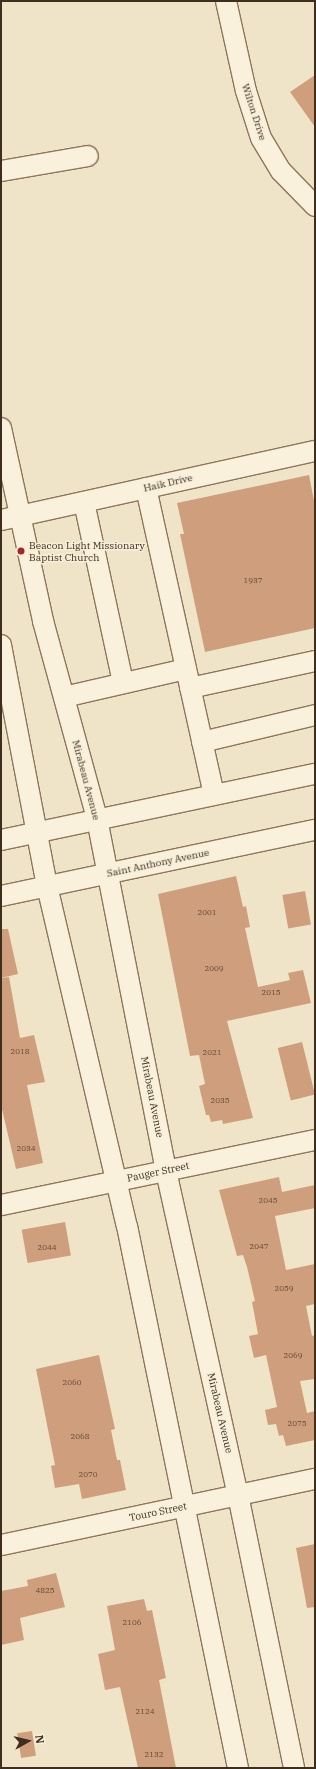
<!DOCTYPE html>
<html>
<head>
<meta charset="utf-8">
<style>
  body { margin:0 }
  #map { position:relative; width:316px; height:1769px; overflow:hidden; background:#f0e4c8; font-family:"IBM Plex Serif",serif }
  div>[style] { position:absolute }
  .building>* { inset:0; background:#cf9f7d; transform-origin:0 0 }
  .roads { filter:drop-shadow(1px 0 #8d765c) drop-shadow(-1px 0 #8d765c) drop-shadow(0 1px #8d765c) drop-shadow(0 -1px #8d765c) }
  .minor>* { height:20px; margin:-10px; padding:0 10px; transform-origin:10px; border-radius:10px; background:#faf1dc }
  .dots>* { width:11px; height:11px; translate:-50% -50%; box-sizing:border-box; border:2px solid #f7eed8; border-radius:50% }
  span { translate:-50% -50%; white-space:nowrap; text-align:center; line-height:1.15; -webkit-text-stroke:3px #f7eed8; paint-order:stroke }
  .number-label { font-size:8px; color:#624a37 }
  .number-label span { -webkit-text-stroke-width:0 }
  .street-label { font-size:10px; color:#3d2e20 }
  .poi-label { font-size:10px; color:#3d2e20 }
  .left { translate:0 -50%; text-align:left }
  .frame { position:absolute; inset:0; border:2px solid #3d2e20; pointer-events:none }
  .north { position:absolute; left:8px; top:1721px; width:40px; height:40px; -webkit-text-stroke:3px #f7eed8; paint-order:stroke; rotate:82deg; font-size:11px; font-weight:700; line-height:16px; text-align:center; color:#3d2e20 }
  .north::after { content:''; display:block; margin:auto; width:14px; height:18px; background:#3d2e20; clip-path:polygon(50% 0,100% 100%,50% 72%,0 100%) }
</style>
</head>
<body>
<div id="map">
  <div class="building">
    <div style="clip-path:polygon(315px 75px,315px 127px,290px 92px)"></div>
    <div style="clip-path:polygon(309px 475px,315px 506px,315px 628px,205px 652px,180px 534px,184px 534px,177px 503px)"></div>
    <div style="clip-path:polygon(236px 876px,243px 907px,246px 906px,250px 927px,245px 928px,258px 987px,290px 980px,288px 973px,303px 970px,311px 1003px,227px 1021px,253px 1118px,223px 1124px,222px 1120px,211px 1122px,209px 1115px,206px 1115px,199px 1086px,205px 1084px,199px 1055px,190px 1056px,158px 894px)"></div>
    <div style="left:305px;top:891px;width:34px;height:23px;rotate:80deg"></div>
    <div style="clip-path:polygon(1px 929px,8px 929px,18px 974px,1px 978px)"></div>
    <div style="clip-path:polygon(9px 977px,20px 1038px,34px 1035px,45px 1082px,27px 1085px,43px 1163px,16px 1169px,1px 1105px,1px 978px)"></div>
    <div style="left:302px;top:1042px;width:54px;height:25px;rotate:76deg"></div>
    <div style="clip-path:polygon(279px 1177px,282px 1192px,315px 1185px,315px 1208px,275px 1216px,286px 1270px,315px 1264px,315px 1304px,306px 1306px,312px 1336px,315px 1335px,315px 1379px,300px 1381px,307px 1413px,315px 1411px,315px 1440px,286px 1446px,283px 1435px,279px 1436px,276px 1424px,268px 1425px,265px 1410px,277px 1407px,266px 1355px,254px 1358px,249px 1336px,258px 1334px,252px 1302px,255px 1301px,247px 1267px,243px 1255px,237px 1256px,219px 1190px)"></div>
    <div style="left:65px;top:1222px;width:34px;height:44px;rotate:80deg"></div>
    <div style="clip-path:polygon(99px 1355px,115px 1429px,111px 1430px,117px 1460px,120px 1460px,126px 1490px,82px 1499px,79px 1484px,55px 1488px,51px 1466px,55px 1465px,36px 1369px)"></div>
    <div style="clip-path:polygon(315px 1544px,315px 1607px,307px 1608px,296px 1548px)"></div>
    <div style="clip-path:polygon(56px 1573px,65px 1607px,20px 1618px,24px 1640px,1px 1645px,1px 1591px,28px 1586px,27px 1580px)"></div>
    <div style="clip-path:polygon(144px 1599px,147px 1611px,152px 1610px,166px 1678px,159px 1680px,176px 1768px,138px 1768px,120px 1687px,105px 1690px,98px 1654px,115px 1650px,107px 1606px)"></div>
    <div style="left:32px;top:1731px;width:25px;height:15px;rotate:81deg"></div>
  </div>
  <div class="roads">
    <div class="minor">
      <div style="left:226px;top:1px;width:92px;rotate:77.5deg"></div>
      <div style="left:246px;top:91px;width:49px;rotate:72.3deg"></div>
      <div style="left:261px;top:138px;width:39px;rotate:59deg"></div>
      <div style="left:281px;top:171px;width:49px;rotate:45.8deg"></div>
      <div style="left:1px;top:171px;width:88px;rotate:-9.8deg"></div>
      <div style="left:1px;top:428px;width:198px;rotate:77.7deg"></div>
      <div style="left:43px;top:621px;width:205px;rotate:74.7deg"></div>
      <div style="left:97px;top:819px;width:359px;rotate:78.9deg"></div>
      <div style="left:166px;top:1171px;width:332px;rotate:77.5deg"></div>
      <div style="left:238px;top:1495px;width:279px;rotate:78.4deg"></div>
      <div style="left:146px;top:488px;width:314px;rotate:77.5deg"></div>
      <div style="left:84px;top:502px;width:185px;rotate:77.8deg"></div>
      <div style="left:1px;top:520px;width:321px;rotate:-12.4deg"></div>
      <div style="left:1px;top:645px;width:245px;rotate:79.2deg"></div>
      <div style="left:47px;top:886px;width:349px;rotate:76.8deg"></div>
      <div style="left:127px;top:1226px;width:553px;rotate:78.43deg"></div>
      <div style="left:190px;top:688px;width:128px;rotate:-12.2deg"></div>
      <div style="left:64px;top:697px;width:125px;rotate:-12.9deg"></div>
      <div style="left:202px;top:742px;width:116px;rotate:-13.4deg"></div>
      <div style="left:1px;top:840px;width:321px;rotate:-11.9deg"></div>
      <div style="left:1px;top:896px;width:321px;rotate:-11.9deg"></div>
      <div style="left:1px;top:1205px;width:321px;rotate:-11.7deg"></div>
      <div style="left:1px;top:1545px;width:321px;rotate:-11.9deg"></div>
    </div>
  </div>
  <div class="dots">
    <div style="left:21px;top:551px;background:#9e2a2b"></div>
  </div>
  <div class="number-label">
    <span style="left:253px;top:581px">1937</span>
    <span style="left:207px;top:913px">2001</span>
    <span style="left:214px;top:969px">2009</span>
    <span style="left:271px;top:993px">2015</span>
    <span style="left:20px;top:1052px">2018</span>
    <span style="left:212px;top:1053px">2021</span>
    <span style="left:220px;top:1101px">2035</span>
    <span style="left:26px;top:1149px">2034</span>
    <span style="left:268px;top:1201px">2045</span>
    <span style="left:259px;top:1247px">2047</span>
    <span style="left:47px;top:1248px">2044</span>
    <span style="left:284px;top:1289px">2059</span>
    <span style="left:293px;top:1356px">2069</span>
    <span style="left:72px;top:1383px">2060</span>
    <span style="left:297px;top:1424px">2075</span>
    <span style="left:80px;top:1437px">2068</span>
    <span style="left:88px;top:1475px">2070</span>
    <span style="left:45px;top:1591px">4825</span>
    <span style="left:132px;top:1623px">2106</span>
    <span style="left:145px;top:1712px">2124</span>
    <span style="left:154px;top:1755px">2132</span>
  </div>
  <div class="street-label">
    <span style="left:254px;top:112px;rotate:72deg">Wilton Drive</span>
    <span style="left:168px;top:483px;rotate:-13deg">Haik Drive</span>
    <span style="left:86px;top:780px;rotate:75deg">Mirabeau Avenue</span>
    <span style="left:158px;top:863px;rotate:-12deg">Saint Anthony Avenue</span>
    <span style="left:152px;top:1097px;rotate:79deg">Mirabeau Avenue</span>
    <span style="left:158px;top:1172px;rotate:-12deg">Pauger Street</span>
    <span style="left:220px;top:1413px;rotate:77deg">Mirabeau Avenue</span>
    <span style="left:158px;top:1512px;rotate:-12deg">Touro Street</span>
  </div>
  <div class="poi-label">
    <span class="left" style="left:29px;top:551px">Beacon Light Missionary<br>Baptist Church</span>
  </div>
  <div class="frame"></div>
  <div class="north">N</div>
</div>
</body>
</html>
